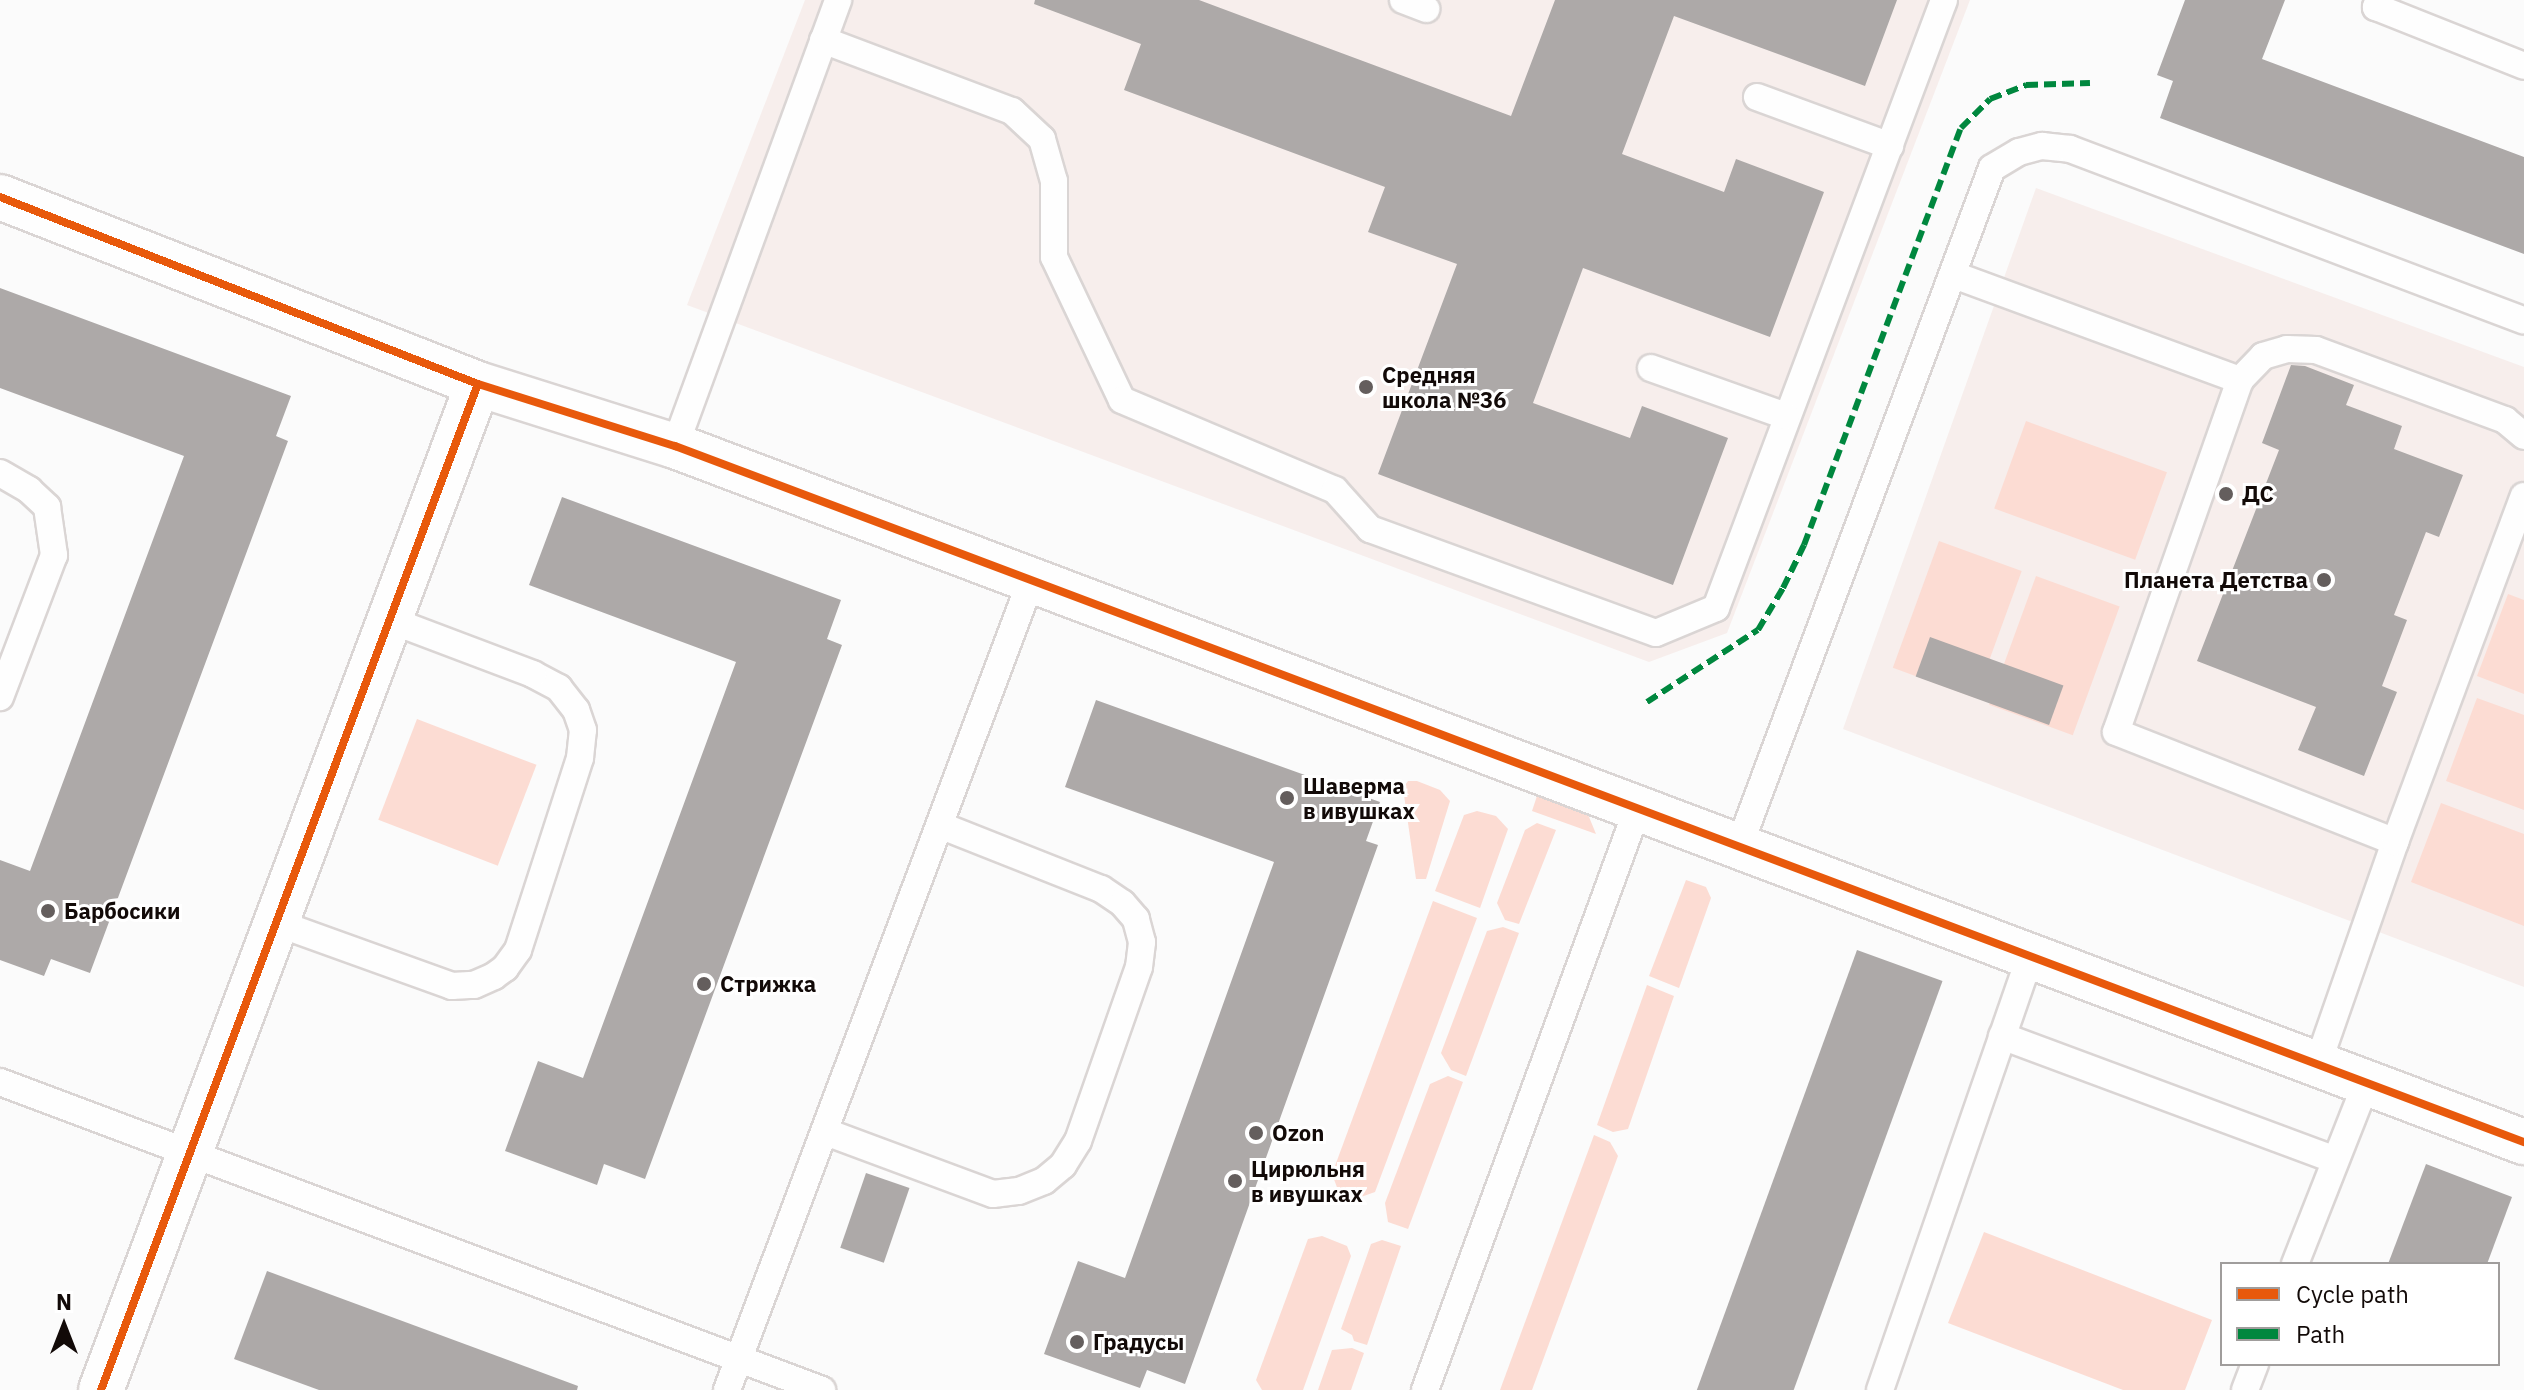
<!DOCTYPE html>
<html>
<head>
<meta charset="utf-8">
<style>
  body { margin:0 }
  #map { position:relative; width:2524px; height:1390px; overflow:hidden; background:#fbfbfb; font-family:"IBM Plex Sans",sans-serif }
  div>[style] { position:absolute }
  .built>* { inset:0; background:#f7eeec }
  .green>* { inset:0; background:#fcdcd3; transform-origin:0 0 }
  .building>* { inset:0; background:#ada9a8; transform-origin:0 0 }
  .roads { filter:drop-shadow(2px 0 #dad5d4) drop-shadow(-2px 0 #dad5d4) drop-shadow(0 2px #dad5d4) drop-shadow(0 -2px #dad5d4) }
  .lane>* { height:26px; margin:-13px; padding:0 13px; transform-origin:13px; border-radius:13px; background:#fefefe }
  .street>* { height:44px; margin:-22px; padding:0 22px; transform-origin:22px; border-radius:22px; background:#fefefe }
  .secondary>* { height:44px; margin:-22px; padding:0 22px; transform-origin:22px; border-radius:22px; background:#fefefe }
  .quiet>* { height:6px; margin-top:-3px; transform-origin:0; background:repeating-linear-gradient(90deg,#00873e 0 12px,transparent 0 18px) }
  .cycleway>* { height:8px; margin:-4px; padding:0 4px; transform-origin:4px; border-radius:4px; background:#e8590c }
  .dots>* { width:22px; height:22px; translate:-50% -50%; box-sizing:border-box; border:4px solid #fff; border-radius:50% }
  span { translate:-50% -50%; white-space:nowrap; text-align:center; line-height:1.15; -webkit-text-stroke:6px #fff; paint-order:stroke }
  .poi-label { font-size:22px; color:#120a08; font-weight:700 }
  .left { translate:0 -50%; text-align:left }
  .right { translate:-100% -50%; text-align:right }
  .legend { position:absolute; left:2220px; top:1262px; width:280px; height:104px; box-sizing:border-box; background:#fff; border:2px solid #a09d9c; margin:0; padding:10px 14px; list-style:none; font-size:24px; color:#120a08 }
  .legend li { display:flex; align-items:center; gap:16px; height:40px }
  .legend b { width:40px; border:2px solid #a09d9c }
  .north { position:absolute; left:24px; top:1286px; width:80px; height:80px; -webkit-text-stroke:6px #fff; paint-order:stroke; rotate:0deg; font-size:22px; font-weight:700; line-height:32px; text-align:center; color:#120a08 }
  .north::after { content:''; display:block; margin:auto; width:28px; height:36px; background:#120a08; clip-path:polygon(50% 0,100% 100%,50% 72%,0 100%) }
</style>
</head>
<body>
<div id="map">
  <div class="built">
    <div style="clip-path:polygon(805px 0,1970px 0,1727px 633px,1649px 662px,687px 305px)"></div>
    <div style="clip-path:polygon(2036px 188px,2524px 367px,2524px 987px,1843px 729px)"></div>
  </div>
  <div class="green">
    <div style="left:2026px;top:421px;width:150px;height:93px;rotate:20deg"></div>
    <div style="left:1939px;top:541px;width:88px;height:135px;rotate:20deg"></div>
    <div style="left:2036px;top:576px;width:89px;height:137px;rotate:20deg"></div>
    <div style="clip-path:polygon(2508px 594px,2524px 600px,2524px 694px,2477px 676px)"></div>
    <div style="clip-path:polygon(2477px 698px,2524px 715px,2524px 810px,2446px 781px)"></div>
    <div style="left:417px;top:719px;width:128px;height:108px;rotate:21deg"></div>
    <div style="clip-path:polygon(1408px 781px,1417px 781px,1440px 790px,1450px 801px,1426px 879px,1416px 879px,1403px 788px)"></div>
    <div style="clip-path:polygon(1539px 790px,1587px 812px,1596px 834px,1532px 811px)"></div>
    <div style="clip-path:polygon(2441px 803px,2524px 834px,2524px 926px,2411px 882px)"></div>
    <div style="clip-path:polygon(1477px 811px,1496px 816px,1508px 829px,1480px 908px,1435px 891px,1464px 815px)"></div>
    <div style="clip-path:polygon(1537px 823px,1556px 830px,1519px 924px,1505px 920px,1497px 903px,1525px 830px)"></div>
    <div style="clip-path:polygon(1686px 880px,1706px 887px,1711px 898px,1679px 988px,1649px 976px)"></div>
    <div style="clip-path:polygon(1433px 901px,1477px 918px,1375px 1192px,1358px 1198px,1338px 1190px,1332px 1174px)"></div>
    <div style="clip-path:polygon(1503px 927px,1519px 933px,1466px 1076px,1451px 1070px,1441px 1053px,1487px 931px)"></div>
    <div style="clip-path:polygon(1647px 985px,1674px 996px,1628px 1129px,1613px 1132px,1597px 1125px)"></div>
    <div style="clip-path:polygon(1448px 1076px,1463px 1082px,1408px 1229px,1388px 1222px,1385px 1203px,1430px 1084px)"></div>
    <div style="clip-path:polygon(1594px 1135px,1610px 1142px,1618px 1156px,1532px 1390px,1500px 1390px)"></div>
    <div style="clip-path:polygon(1984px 1232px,2212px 1320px,2185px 1390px,2123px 1390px,1948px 1323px)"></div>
    <div style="clip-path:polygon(1322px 1236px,1347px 1246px,1351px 1256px,1303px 1390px,1262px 1390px,1256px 1380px,1308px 1239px)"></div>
    <div style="clip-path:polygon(1382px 1240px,1401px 1246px,1367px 1345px,1354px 1341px,1352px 1335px,1341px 1329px,1371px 1244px)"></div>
    <div style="clip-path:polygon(1352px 1348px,1364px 1353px,1351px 1390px,1318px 1390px,1332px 1350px)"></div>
  </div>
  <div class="building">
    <div style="clip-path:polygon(1035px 0,1199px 0,1511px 116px,1555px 0,1897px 0,1865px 86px,1674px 16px,1622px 154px,1724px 192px,1736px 159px,1824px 192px,1770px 337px,1583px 268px,1533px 403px,1630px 438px,1642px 406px,1728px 438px,1673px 585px,1378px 474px,1457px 264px,1368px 232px,1385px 187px,1124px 90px,1141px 44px,1034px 4px)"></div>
    <div style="clip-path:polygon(2185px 0,2285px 0,2262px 59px,2524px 157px,2524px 254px,2160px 118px,2173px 81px,2157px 75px)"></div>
    <div style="clip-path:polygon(0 288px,291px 396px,276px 436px,288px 441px,90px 973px,51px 959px,44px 976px,0 960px,0 860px,30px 871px,184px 456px,0 388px)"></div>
    <div style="clip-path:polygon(2291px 365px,2305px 366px,2354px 385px,2346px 405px,2402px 426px,2394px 449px,2463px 475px,2439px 537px,2426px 532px,2394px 615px,2407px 620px,2382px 686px,2397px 692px,2364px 776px,2298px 750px,2316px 707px,2197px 661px,2279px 450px,2262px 443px)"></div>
    <div style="clip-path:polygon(562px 497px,841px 600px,827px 639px,842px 645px,645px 1179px,604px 1164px,597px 1185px,505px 1151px,538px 1061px,583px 1078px,736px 662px,529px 585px)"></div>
    <div style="left:1930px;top:637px;width:142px;height:42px;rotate:20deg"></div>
    <div style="clip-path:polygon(1096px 700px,1380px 802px,1366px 841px,1378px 845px,1185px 1384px,1147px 1370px,1140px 1388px,1044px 1354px,1078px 1261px,1125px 1278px,1274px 862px,1065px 787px)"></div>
    <div style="left:1857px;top:950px;width:91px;height:469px;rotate:20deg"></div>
    <div style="clip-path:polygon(2426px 1164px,2512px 1197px,2487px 1264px,2388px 1264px)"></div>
    <div style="left:866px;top:1173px;width:46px;height:79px;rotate:19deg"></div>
    <div style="clip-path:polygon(267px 1271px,578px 1386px,577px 1390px,319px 1390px,234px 1359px)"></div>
  </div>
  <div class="roads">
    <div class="lane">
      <div style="left:1403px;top:0;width:25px;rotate:21deg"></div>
      <div style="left:2379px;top:0;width:8px;rotate:113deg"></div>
      <div style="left:2376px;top:7px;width:159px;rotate:21.7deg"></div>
      <div style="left:823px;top:40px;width:202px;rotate:20.6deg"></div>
      <div style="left:1012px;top:111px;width:41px;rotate:43deg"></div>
      <div style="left:1042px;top:139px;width:44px;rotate:74.1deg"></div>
      <div style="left:1054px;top:181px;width:76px;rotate:90deg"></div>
      <div style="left:1054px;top:257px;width:158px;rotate:64.6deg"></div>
      <div style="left:1122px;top:400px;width:231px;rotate:22.9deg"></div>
      <div style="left:1335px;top:490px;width:52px;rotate:48.1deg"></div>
      <div style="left:1370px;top:529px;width:304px;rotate:20deg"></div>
      <div style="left:1656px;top:633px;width:65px;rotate:-22.6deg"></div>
      <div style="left:1716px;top:608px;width:649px;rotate:-69.44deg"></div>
      <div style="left:1757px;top:97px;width:142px;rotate:20.2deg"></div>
      <div style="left:1954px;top:275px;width:305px;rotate:20.2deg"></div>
      <div style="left:2240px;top:380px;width:373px;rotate:109.4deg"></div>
      <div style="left:2116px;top:732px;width:300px;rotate:21.5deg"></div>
      <div style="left:2395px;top:842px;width:234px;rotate:109.2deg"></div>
      <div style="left:1651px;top:368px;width:143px;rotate:19.6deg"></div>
      <div style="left:2240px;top:380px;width:33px;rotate:-46deg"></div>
      <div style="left:2263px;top:356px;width:25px;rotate:-16deg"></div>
      <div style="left:2287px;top:349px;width:29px;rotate:2deg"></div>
      <div style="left:2316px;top:350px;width:202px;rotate:20.3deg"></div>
      <div style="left:2505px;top:420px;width:25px;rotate:40deg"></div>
      <div style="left:675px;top:446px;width:475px;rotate:-69.9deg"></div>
      <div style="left:0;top:473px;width:34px;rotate:30deg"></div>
      <div style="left:29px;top:490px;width:25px;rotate:43deg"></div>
      <div style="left:47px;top:507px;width:49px;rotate:81.7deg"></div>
      <div style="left:54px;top:555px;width:152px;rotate:110.8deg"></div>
      <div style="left:2395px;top:842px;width:369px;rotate:-69.6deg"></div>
      <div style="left:1740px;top:844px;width:721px;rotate:-69.56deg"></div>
      <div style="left:1992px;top:168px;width:31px;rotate:-31deg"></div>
      <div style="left:2019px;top:152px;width:24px;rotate:-15deg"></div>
      <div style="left:2042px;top:146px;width:28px;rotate:6deg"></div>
      <div style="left:2070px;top:149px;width:485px;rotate:20.7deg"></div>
      <div style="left:277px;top:923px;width:186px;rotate:19.8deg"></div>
      <div style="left:452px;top:986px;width:22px;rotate:-3deg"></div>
      <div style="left:474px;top:985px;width:22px;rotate:-24deg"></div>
      <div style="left:494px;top:976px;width:14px;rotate:-36deg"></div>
      <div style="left:505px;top:968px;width:22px;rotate:-54deg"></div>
      <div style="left:518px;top:950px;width:202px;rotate:-72.1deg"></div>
      <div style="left:580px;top:758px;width:28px;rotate:-84deg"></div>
      <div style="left:583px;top:730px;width:21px;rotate:-109deg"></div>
      <div style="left:576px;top:710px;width:28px;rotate:-128deg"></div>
      <div style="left:559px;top:688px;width:30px;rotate:-152deg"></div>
      <div style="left:533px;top:674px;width:153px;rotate:-159.3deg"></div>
      <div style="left:2002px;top:1036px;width:355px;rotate:20.4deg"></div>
      <div style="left:0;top:1082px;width:878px;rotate:20.54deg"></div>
      <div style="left:826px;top:1132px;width:178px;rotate:20.4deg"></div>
      <div style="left:993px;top:1194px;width:26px;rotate:-7deg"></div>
      <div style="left:1019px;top:1191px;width:27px;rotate:-22deg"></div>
      <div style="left:1044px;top:1181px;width:25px;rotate:-40deg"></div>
      <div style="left:1063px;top:1165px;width:28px;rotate:-58deg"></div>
      <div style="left:1078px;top:1141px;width:184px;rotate:-70.7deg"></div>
      <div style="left:1139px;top:967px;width:25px;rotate:-83deg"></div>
      <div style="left:1142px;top:942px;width:24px;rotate:-105deg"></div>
      <div style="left:1136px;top:919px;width:21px;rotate:-131deg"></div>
      <div style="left:1122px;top:903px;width:25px;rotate:-146deg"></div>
      <div style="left:1101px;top:889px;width:171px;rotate:-158.4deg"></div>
      <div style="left:2295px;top:1264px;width:197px;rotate:-68.5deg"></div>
      <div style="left:727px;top:1390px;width:864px;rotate:-69.41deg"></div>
      <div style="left:1425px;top:1390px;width:621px;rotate:-69.93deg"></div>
      <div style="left:1880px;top:1390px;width:461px;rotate:-70.9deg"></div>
      <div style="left:2245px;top:1390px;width:28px;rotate:-69deg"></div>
    </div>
    <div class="street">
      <div style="left:101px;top:1390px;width:1074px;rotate:-69.46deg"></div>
    </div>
    <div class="secondary">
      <div style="left:0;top:197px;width:513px;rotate:21.37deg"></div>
      <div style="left:478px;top:384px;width:207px;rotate:17.5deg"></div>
      <div style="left:675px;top:446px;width:1976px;rotate:20.63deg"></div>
    </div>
  </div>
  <div class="quiet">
    <div style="left:1647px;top:702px;width:132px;rotate:-33deg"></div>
    <div style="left:1758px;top:630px;width:49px;rotate:-59.2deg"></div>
    <div style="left:1783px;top:588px;width:48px;rotate:-64deg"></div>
    <div style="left:1804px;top:545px;width:446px;rotate:-69.4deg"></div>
    <div style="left:1961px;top:128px;width:41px;rotate:-45deg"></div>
    <div style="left:1990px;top:99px;width:39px;rotate:-21deg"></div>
    <div style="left:2026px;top:85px;width:64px;rotate:-1.8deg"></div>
  </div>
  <div class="cycleway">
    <div style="left:0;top:197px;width:513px;rotate:21.37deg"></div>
    <div style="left:478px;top:384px;width:207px;rotate:17.5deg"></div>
    <div style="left:675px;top:446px;width:1976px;rotate:20.63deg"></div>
    <div style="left:101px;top:1390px;width:1074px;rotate:-69.46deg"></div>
  </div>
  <div class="dots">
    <div style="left:1366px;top:387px;background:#645e5d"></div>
    <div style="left:2226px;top:494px;background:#645e5d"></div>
    <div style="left:2324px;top:580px;background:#645e5d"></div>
    <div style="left:1287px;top:798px;background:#645e5d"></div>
    <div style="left:48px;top:911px;background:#645e5d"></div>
    <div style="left:704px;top:984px;background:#645e5d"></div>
    <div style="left:1256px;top:1133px;background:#645e5d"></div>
    <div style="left:1235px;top:1181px;background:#645e5d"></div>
    <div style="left:1077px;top:1342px;background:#645e5d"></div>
  </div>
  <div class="poi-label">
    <span class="left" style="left:1382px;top:387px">Средняя<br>школа №36</span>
    <span class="left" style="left:2242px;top:494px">ДС</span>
    <span class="right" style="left:2308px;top:580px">Планета Детства</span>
    <span class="left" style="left:1303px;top:798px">Шаверма<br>в ивушках</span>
    <span class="left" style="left:64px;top:911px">Барбосики</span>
    <span class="left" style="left:720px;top:984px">Стрижка</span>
    <span class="left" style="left:1272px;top:1133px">Ozon</span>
    <span class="left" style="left:1251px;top:1181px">Цирюльня<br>в ивушках</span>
    <span class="left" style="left:1093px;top:1342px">Градусы</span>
  </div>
  <ul class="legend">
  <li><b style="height:10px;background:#e8590c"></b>Cycle path</li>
  <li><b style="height:10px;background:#00873e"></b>Path</li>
  </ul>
  <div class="north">N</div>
</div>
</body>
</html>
